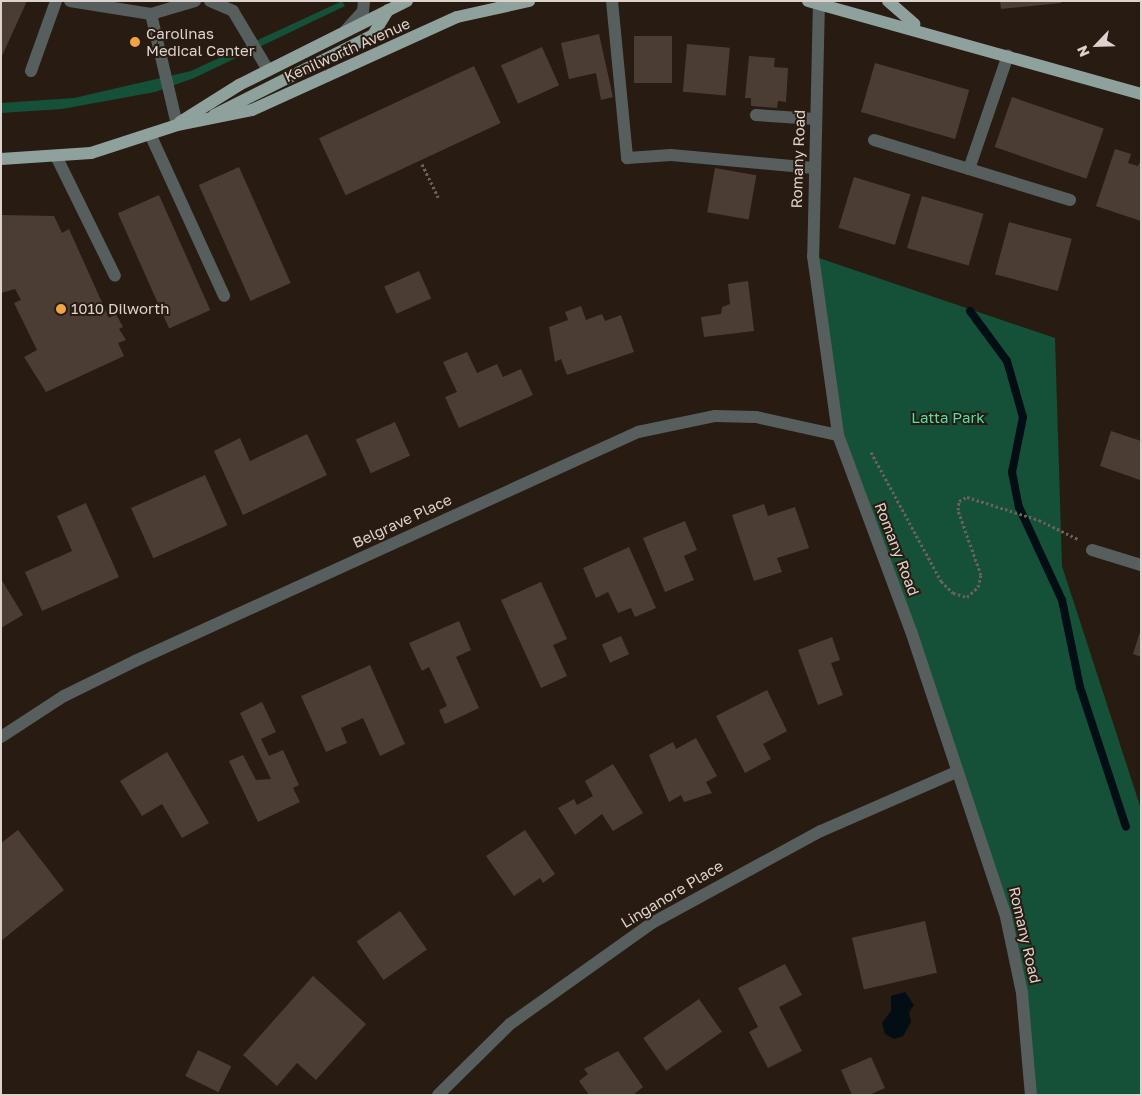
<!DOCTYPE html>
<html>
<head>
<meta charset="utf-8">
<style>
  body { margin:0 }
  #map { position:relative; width:1142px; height:1096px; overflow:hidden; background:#281b12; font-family:"Golos Text",sans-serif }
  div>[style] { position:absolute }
  .green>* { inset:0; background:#155039 }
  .water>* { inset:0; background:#020e14 }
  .stream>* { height:8px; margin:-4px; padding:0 4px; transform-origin:4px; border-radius:4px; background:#020e14 }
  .building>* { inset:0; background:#4c3d34; transform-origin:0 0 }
  .path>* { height:3px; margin-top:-1.5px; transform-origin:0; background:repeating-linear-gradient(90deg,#6d6159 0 2.5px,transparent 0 5px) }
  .minor>* { height:12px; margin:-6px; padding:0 6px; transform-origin:6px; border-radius:6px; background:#565f5d }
  .major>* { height:12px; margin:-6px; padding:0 6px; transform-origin:6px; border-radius:6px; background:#8ea19c }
  .dots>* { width:14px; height:14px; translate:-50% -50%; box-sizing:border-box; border:2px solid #281b12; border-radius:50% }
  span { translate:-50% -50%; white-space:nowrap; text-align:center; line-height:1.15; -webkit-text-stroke:4px #281b12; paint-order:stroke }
  .poi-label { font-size:15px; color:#ddd3ce }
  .left { translate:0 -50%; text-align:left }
  .street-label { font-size:15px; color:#ddd3ce }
  .park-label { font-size:15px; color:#52dfa7 }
  .frame { position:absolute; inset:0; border:2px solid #ddd3ce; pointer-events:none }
  .north { position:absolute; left:1072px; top:20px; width:50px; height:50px; -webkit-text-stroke:4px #281b12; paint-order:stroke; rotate:246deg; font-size:14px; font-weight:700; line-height:20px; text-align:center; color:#ddd3ce }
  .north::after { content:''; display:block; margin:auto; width:18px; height:22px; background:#ddd3ce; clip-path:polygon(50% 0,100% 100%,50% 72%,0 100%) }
</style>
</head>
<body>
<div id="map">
  <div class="green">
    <div style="clip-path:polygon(342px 1px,345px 6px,194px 78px,155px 92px,62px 109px,1px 113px,1px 103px,74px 98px,191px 71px)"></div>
    <div style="clip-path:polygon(813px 256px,1055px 338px,1062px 566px,1141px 809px,1141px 1095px,1031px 1095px,1006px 917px,838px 435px)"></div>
  </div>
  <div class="water">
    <div style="clip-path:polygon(905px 992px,914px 1005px,909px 1012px,911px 1022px,903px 1036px,894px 1039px,885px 1034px,882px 1023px,891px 1011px,891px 996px)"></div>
  </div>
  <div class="stream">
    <div style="left:970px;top:311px;width:62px;rotate:53.5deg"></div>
    <div style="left:1007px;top:361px;width:58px;rotate:74.1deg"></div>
    <div style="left:1023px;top:417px;width:56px;rotate:101.3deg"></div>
    <div style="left:1012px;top:472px;width:36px;rotate:79deg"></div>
    <div style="left:1019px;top:507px;width:102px;rotate:65.2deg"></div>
    <div style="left:1062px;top:600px;width:89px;rotate:78.3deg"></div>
    <div style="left:1080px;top:687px;width:147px;rotate:71.8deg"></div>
  </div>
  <div class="building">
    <div style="clip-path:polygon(1px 1px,27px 1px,1px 58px)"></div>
    <div style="clip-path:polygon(1000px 1px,1061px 1px,1061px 3px,1001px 9px)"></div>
    <div style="clip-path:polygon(599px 34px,613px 97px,601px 100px,596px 73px,569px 79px,561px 43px)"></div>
    <div style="left:634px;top:36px;width:38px;height:47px"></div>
    <div style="left:687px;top:44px;width:43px;height:48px;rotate:5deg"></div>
    <div style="left:542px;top:47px;width:42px;height:45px;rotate:66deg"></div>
    <div style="clip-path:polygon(749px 56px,775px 58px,774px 67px,788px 68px,786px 102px,778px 101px,777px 108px,751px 106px,751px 98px,745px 98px)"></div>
    <div style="left:875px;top:63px;width:98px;height:51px;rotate:16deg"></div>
    <div style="left:474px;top:66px;width:63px;height:171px;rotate:65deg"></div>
    <div style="left:1012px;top:97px;width:97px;height:53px;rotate:19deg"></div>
    <div style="clip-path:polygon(1115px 149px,1131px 154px,1128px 163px,1138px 166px,1141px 160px,1141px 221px,1096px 206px)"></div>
    <div style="left:239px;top:167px;width:127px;height:44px;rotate:66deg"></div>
    <div style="left:715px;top:168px;width:42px;height:45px;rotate:10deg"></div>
    <div style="left:854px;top:177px;width:59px;height:53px;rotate:17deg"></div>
    <div style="left:159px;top:195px;width:126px;height:45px;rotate:66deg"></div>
    <div style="left:922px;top:196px;width:64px;height:54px;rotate:16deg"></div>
    <div style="clip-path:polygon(1px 215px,54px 216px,62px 233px,69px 229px,109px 318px,116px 314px,123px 327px,119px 329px,126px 340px,118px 343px,124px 356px,46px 392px,24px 357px,37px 350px,14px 303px,21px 300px,15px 289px,1px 293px)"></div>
    <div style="left:1009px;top:222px;width:65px;height:54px;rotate:15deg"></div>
    <div style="left:419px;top:271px;width:30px;height:38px;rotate:66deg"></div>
    <div style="clip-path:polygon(748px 281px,754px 331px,704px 337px,701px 317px,721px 314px,722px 307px,730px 304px,728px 284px)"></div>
    <div style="clip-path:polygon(581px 306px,586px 320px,602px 314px,605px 321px,621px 315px,634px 352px,567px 375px,561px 359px,555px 362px,549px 327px,568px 320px,565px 312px)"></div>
    <div style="clip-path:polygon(467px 352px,477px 373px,497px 364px,503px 377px,521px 369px,533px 395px,459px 428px,445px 397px,457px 392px,443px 362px)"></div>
    <div style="left:395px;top:422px;width:37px;height:43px;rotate:66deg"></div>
    <div style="clip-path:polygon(1111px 431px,1141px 441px,1140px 480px,1100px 466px)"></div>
    <div style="clip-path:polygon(307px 434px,327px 475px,243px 515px,214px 451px,240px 438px,250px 461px)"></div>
    <div style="left:205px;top:475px;width:55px;height:81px;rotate:66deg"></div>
    <div style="clip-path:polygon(86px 503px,119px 577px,42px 611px,25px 572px,72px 551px,57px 516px)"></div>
    <div style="clip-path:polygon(764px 504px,768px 516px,795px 507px,809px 548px,777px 558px,782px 572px,754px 581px,732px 515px)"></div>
    <div style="clip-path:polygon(685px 521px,697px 550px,684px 556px,694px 580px,665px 592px,643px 538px)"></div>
    <div style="clip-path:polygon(629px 547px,656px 608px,635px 617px,631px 608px,618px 613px,608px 592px,596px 598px,583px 568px)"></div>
    <div style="clip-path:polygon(1px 579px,23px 615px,1px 628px)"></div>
    <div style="clip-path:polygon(541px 582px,567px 639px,553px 645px,567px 676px,541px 688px,501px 600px)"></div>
    <div style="clip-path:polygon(459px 621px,471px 650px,456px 657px,479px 708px,445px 724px,439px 710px,447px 706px,429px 667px,422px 671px,409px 643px)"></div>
    <div style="clip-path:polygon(1140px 632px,1141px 632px,1141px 657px,1133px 654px)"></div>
    <div style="left:621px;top:636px;width:20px;height:21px;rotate:66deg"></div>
    <div style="clip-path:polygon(832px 637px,840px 660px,831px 663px,843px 695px,818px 705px,798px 650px)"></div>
    <div style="clip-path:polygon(370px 665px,405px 744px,380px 756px,363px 718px,341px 728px,347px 743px,326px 752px,301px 696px)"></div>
    <div style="clip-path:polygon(767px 690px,787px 731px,763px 744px,771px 759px,745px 773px,716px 716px)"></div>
    <div style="clip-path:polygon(262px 702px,276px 732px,261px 739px,269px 756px,283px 750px,299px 785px,293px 788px,300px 802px,258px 822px,229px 761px,243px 755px,256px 780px,271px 779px,240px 713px)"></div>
    <div style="clip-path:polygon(696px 738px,717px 776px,706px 782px,712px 793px,684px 802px,681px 795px,669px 802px,649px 755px,673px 742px,676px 749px)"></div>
    <div style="clip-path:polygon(167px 752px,209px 823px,182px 838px,162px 804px,142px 816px,120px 781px)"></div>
    <div style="clip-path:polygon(613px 764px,643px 813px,613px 831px,602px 814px,575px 835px,558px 808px,574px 799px,577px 805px,593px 796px,585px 781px)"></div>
    <div style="clip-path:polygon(18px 830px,64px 890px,1px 941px,1px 843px)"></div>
    <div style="clip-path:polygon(525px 830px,555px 874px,543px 883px,540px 878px,514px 896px,486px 856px)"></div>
    <div style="left:400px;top:911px;width:47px;height:53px;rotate:55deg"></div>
    <div style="left:925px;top:921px;width:53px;height:75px;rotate:77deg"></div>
    <div style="clip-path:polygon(785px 964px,802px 995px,779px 1007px,802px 1051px,768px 1068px,749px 1032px,758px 1027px,738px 988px)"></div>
    <div style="clip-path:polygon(313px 976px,366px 1024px,316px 1080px,297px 1063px,277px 1086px,243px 1055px)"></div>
    <div style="left:699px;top:999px;width:40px;height:68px;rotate:55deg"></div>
    <div style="left:198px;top:1050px;width:37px;height:29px;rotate:26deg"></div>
    <div style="clip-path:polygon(618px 1051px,643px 1087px,633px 1095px,589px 1095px,579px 1081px,588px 1074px,584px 1069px)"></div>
    <div style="clip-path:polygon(871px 1057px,885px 1088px,869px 1095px,852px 1095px,841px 1070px)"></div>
  </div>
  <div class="path">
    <div style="left:422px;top:164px;width:37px;rotate:64deg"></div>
    <div style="left:871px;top:452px;width:147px;rotate:61.5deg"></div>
    <div style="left:941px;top:581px;width:17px;rotate:45deg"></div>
    <div style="left:953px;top:593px;width:15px;rotate:16deg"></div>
    <div style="left:967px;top:597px;width:15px;rotate:-42deg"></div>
    <div style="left:978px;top:587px;width:12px;rotate:-76deg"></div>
    <div style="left:981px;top:575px;width:69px;rotate:-109.5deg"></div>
    <div style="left:958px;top:510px;width:9px;rotate:-84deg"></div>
    <div style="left:959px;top:501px;width:9px;rotate:-27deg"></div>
    <div style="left:967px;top:497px;width:76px;rotate:17.7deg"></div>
    <div style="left:1039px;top:520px;width:43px;rotate:26deg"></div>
  </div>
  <div class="minor">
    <div style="left:70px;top:1px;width:82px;rotate:9.1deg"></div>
    <div style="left:151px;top:14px;width:46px;rotate:-16.5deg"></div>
    <div style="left:210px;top:1px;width:25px;rotate:23deg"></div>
    <div style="left:233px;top:11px;width:69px;rotate:59.3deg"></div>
    <div style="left:612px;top:1px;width:158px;rotate:84.5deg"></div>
    <div style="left:627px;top:158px;width:44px;rotate:-3.9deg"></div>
    <div style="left:671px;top:155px;width:143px;rotate:5.2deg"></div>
    <div style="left:819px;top:1px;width:255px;rotate:91.3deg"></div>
    <div style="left:813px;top:256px;width:181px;rotate:82deg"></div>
    <div style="left:838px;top:435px;width:209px;rotate:69.6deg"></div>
    <div style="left:911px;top:631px;width:301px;rotate:71.6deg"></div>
    <div style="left:1006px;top:917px;width:78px;rotate:78.1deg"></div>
    <div style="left:1022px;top:993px;width:102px;rotate:85deg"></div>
    <div style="left:151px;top:14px;width:114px;rotate:76.8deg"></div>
    <div style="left:346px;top:30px;width:25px;rotate:-48deg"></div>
    <div style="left:363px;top:11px;width:10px;rotate:-84deg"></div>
    <div style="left:31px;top:71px;width:74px;rotate:-70.3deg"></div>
    <div style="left:756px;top:115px;width:59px;rotate:3.9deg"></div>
    <div style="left:150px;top:134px;width:178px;rotate:65.4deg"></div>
    <div style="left:874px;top:140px;width:205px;rotate:17deg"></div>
    <div style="left:57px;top:158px;width:131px;rotate:63.8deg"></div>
    <div style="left:969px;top:169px;width:120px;rotate:-71.1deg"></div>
    <div style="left:1092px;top:550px;width:51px;rotate:17deg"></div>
    <div style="left:1px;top:737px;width:75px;rotate:-33.1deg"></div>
    <div style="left:64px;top:696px;width:79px;rotate:-26.2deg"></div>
    <div style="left:135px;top:661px;width:553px;rotate:-24.48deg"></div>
    <div style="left:638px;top:432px;width:79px;rotate:-11.7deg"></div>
    <div style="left:715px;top:416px;width:41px;rotate:1.4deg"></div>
    <div style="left:756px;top:417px;width:84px;rotate:12.4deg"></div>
    <div style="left:438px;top:1095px;width:101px;rotate:-44.6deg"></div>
    <div style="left:510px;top:1024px;width:174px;rotate:-35.4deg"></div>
    <div style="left:652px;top:923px;width:192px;rotate:-28.6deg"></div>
    <div style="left:821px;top:831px;width:147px;rotate:-23.6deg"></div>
  </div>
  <div class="major">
    <div style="left:808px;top:1px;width:346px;rotate:15.6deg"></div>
    <div style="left:888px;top:1px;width:35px;rotate:41deg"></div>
    <div style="left:214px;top:115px;width:178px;rotate:-26.7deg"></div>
    <div style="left:373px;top:35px;width:29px;rotate:-59deg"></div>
    <div style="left:180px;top:122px;width:70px;rotate:-32.1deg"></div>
    <div style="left:239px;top:85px;width:188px;rotate:-26.6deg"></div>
    <div style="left:1px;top:159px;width:90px;rotate:-3.8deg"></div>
    <div style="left:91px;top:153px;width:90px;rotate:-18deg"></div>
    <div style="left:177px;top:125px;width:76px;rotate:-11.3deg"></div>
    <div style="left:252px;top:110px;width:225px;rotate:-24.4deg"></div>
    <div style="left:457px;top:17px;width:74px;rotate:-12.5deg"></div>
  </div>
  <div class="dots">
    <div style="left:135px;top:42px;background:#f3a442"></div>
    <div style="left:61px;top:309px;background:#f3a442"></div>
  </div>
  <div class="poi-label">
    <span class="left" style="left:146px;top:42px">Carolinas<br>Medical Center</span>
    <span class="left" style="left:71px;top:309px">1010 Dilworth</span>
  </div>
  <div class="street-label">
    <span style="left:347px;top:50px;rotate:-24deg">Kenilworth Avenue</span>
    <span style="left:798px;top:159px;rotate:-88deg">Romany Road</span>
    <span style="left:402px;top:521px;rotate:-25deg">Belgrave Place</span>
    <span style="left:897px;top:549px;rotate:69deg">Romany Road</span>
    <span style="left:672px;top:894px;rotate:-31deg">Linganore Place</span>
    <span style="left:1025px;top:935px;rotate:77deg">Romany Road</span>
  </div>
  <div class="park-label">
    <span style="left:948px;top:418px">Latta Park</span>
  </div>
  <div class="frame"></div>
  <div class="north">N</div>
</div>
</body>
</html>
